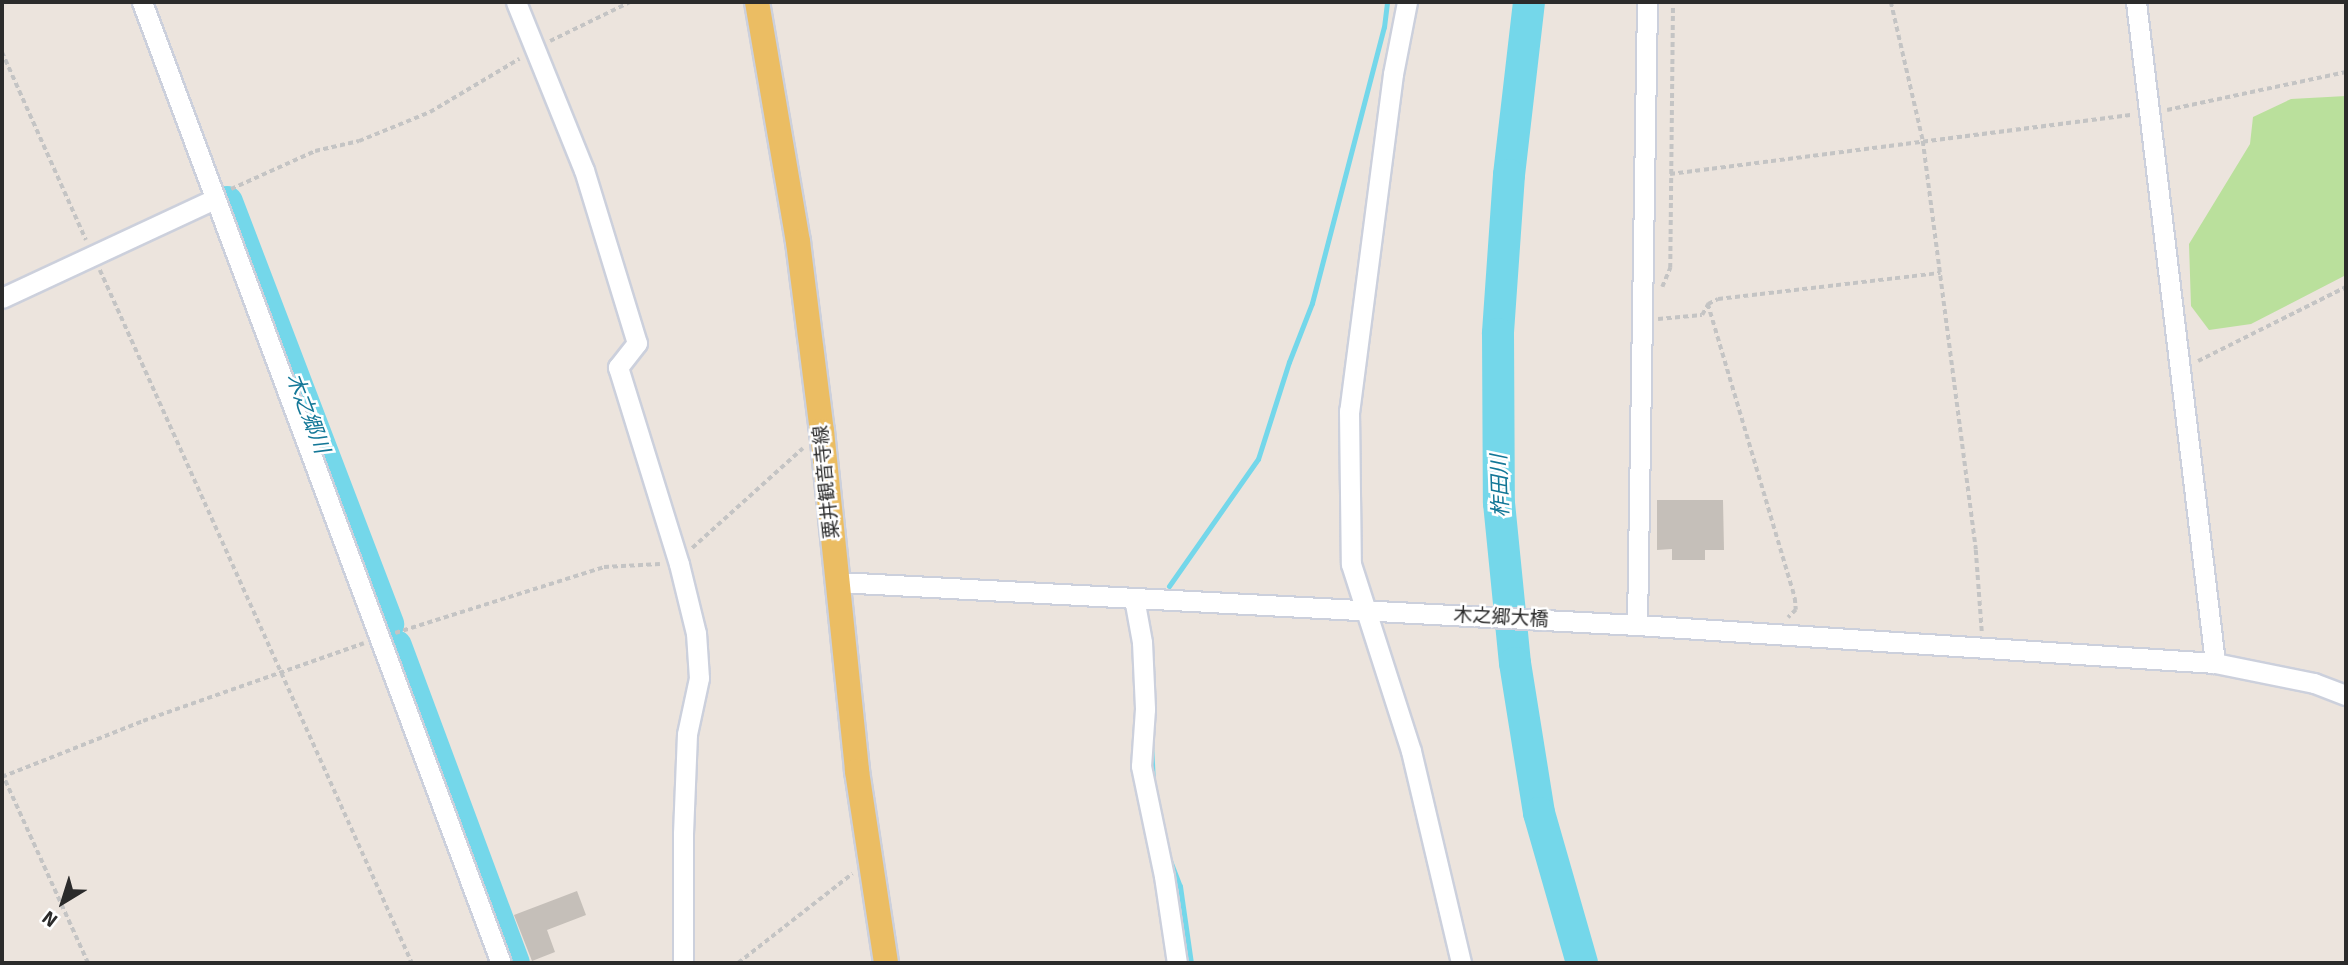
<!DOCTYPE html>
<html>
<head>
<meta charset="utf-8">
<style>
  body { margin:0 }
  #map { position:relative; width:2348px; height:965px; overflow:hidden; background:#ece4dd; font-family:Signika,"Noto Sans JP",sans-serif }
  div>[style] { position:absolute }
  .green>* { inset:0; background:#bae09c }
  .stream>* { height:5px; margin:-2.5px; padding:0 2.5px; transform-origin:2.5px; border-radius:2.5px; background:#74d7ea }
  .river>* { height:32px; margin:-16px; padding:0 16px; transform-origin:16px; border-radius:16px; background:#74d7ea }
  .building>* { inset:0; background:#c5bfb9 }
  .path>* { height:3.5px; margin-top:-1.75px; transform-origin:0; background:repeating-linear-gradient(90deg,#c4c4c4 0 5px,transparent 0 8.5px) }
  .roads { filter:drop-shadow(2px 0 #ccd0dc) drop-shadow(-2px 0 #ccd0dc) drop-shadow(0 2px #ccd0dc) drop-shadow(0 -2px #ccd0dc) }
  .minor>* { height:19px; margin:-9.5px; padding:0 9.5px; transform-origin:9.5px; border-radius:9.5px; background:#fff }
  .major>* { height:24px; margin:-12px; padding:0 12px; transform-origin:12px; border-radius:12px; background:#ebbd63 }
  span { translate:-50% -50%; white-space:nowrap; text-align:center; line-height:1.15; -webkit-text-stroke:5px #fff; paint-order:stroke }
  .street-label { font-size:19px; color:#2b2b2b }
  .water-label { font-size:21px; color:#137797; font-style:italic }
  .frame { position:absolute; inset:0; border:4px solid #2b2b2b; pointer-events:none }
  .north { position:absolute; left:28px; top:867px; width:70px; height:70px; -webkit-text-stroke:5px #fff; paint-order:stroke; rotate:218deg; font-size:19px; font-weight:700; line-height:28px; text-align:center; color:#2b2b2b }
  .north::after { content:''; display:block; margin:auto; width:24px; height:32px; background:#2b2b2b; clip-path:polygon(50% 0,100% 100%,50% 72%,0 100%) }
</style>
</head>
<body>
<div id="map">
  <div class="green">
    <div style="clip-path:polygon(2346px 96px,2346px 275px,2251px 324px,2209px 330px,2191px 306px,2189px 244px,2250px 144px,2253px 117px,2291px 99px)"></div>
  </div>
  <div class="stream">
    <div style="left:1169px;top:586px;width:155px;rotate:-55deg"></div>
    <div style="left:1258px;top:459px;width:102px;rotate:-72.3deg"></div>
    <div style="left:1289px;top:362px;width:63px;rotate:-68.7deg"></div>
    <div style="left:1312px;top:303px;width:285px;rotate:-75.4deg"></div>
    <div style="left:1384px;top:27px;width:25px;rotate:-83deg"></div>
    <div style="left:1151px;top:744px;width:39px;rotate:87deg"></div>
    <div style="left:1169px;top:858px;width:30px;rotate:69deg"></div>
    <div style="left:1180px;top:886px;width:78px;rotate:81.9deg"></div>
  </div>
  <div class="river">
    <div style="left:1529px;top:2px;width:174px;rotate:96.6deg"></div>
    <div style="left:1509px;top:175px;width:159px;rotate:94deg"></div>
    <div style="left:1498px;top:334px;width:169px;rotate:89.7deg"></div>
    <div style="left:1499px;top:503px;width:161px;rotate:84.3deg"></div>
    <div style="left:1515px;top:663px;width:152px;rotate:80.9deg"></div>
    <div style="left:1539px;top:813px;width:156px;rotate:74deg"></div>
    <div style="left:227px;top:202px;width:452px;rotate:69.1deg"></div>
    <div style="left:396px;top:646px;width:338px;rotate:69.6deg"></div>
  </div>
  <div class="building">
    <div style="clip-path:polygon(1657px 500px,1723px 500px,1724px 550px,1705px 550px,1705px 560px,1672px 560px,1672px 549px,1657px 550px)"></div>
    <div style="clip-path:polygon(577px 891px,586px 915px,547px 930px,555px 952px,532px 961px,514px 915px)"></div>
  </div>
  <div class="path">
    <div style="left:1891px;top:2px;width:143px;rotate:77deg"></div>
    <div style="left:1923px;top:141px;width:412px;rotate:82.6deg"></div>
    <div style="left:1976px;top:550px;width:82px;rotate:85.8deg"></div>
    <div style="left:550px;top:41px;width:89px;rotate:-26deg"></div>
    <div style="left:2px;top:52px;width:206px;rotate:65.9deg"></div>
    <div style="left:2167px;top:110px;width:183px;rotate:-12deg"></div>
    <div style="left:1670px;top:174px;width:466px;rotate:-7.3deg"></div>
    <div style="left:231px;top:189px;width:92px;rotate:-24.3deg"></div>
    <div style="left:315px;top:151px;width:45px;rotate:-12.8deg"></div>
    <div style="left:359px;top:141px;width:77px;rotate:-22.2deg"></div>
    <div style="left:430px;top:112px;width:104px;rotate:-30.8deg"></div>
    <div style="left:100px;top:270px;width:760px;rotate:65.76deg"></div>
    <div style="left:1662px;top:287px;width:21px;rotate:-67deg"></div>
    <div style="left:1670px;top:268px;width:266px;rotate:-89.4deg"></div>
    <div style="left:1708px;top:304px;width:307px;rotate:73.5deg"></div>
    <div style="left:1795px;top:598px;width:12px;rotate:85deg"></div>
    <div style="left:1796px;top:610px;width:11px;rotate:135deg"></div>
    <div style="left:1658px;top:319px;width:44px;rotate:-5.2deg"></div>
    <div style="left:1702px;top:315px;width:13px;rotate:-61deg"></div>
    <div style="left:1708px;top:304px;width:11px;rotate:-27deg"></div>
    <div style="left:1718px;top:299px;width:224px;rotate:-6.7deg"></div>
    <div style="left:2198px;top:361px;width:165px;rotate:-26.6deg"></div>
    <div style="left:692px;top:548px;width:149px;rotate:-42deg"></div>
    <div style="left:395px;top:633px;width:219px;rotate:-17.5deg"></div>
    <div style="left:604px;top:567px;width:56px;rotate:-3.1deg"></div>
    <div style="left:2px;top:773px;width:209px;rotate:65.6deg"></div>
    <div style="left:2px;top:777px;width:152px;rotate:-21.7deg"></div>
    <div style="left:143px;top:721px;width:234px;rotate:-19.4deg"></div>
    <div style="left:738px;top:963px;width:145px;rotate:-38deg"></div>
  </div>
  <div class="roads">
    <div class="minor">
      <div style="left:142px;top:2px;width:1026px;rotate:69.52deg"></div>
      <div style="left:516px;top:2px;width:181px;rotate:68deg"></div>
      <div style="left:584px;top:170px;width:181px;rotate:73deg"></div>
      <div style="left:637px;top:343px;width:31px;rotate:128deg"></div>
      <div style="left:618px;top:367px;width:206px;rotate:72.8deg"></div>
      <div style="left:679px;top:564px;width:71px;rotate:76.2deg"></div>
      <div style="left:696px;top:633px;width:45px;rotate:86.2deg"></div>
      <div style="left:699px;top:678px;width:57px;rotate:102.1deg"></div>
      <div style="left:687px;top:734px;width:99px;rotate:92.3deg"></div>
      <div style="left:683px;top:833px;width:130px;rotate:90deg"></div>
      <div style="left:1407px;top:2px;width:73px;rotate:101deg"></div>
      <div style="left:1393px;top:74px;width:340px;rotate:97.4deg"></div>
      <div style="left:1349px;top:411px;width:153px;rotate:89.3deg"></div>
      <div style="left:1351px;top:564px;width:196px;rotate:72.2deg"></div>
      <div style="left:1411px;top:751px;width:218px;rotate:76.7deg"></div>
      <div style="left:2136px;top:2px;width:666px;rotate:83.18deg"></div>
      <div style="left:2px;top:298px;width:234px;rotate:-25deg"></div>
      <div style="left:838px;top:582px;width:800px;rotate:3.08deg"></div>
      <div style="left:1637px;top:625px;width:579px;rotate:3.76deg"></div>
      <div style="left:2215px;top:663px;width:101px;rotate:11.4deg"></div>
      <div style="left:2314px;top:683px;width:34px;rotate:21deg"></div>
      <div style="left:1134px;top:598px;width:45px;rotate:79.7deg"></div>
      <div style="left:1142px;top:642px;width:67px;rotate:87.4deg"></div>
      <div style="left:1145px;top:709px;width:57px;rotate:94deg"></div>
      <div style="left:1141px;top:766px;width:112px;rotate:78.2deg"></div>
      <div style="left:1164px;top:876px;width:88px;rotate:81.5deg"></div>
      <div style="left:1637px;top:625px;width:623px;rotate:-89.08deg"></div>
    </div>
    <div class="major">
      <div style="left:757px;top:2px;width:243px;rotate:80.3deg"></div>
      <div style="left:798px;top:242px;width:191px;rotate:82.8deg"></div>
      <div style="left:822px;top:431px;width:342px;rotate:84.1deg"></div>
      <div style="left:857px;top:771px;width:194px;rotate:81.4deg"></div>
    </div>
  </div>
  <div class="street-label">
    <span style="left:827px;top:482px;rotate:-96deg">粟井観音寺線</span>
    <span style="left:1501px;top:618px;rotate:3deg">木之郷大橋</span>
  </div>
  <div class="water-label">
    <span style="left:308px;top:413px;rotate:69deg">木之郷川</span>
    <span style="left:1500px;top:486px;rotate:-92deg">柞田川</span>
  </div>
  <div class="frame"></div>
  <div class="north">N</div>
</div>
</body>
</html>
